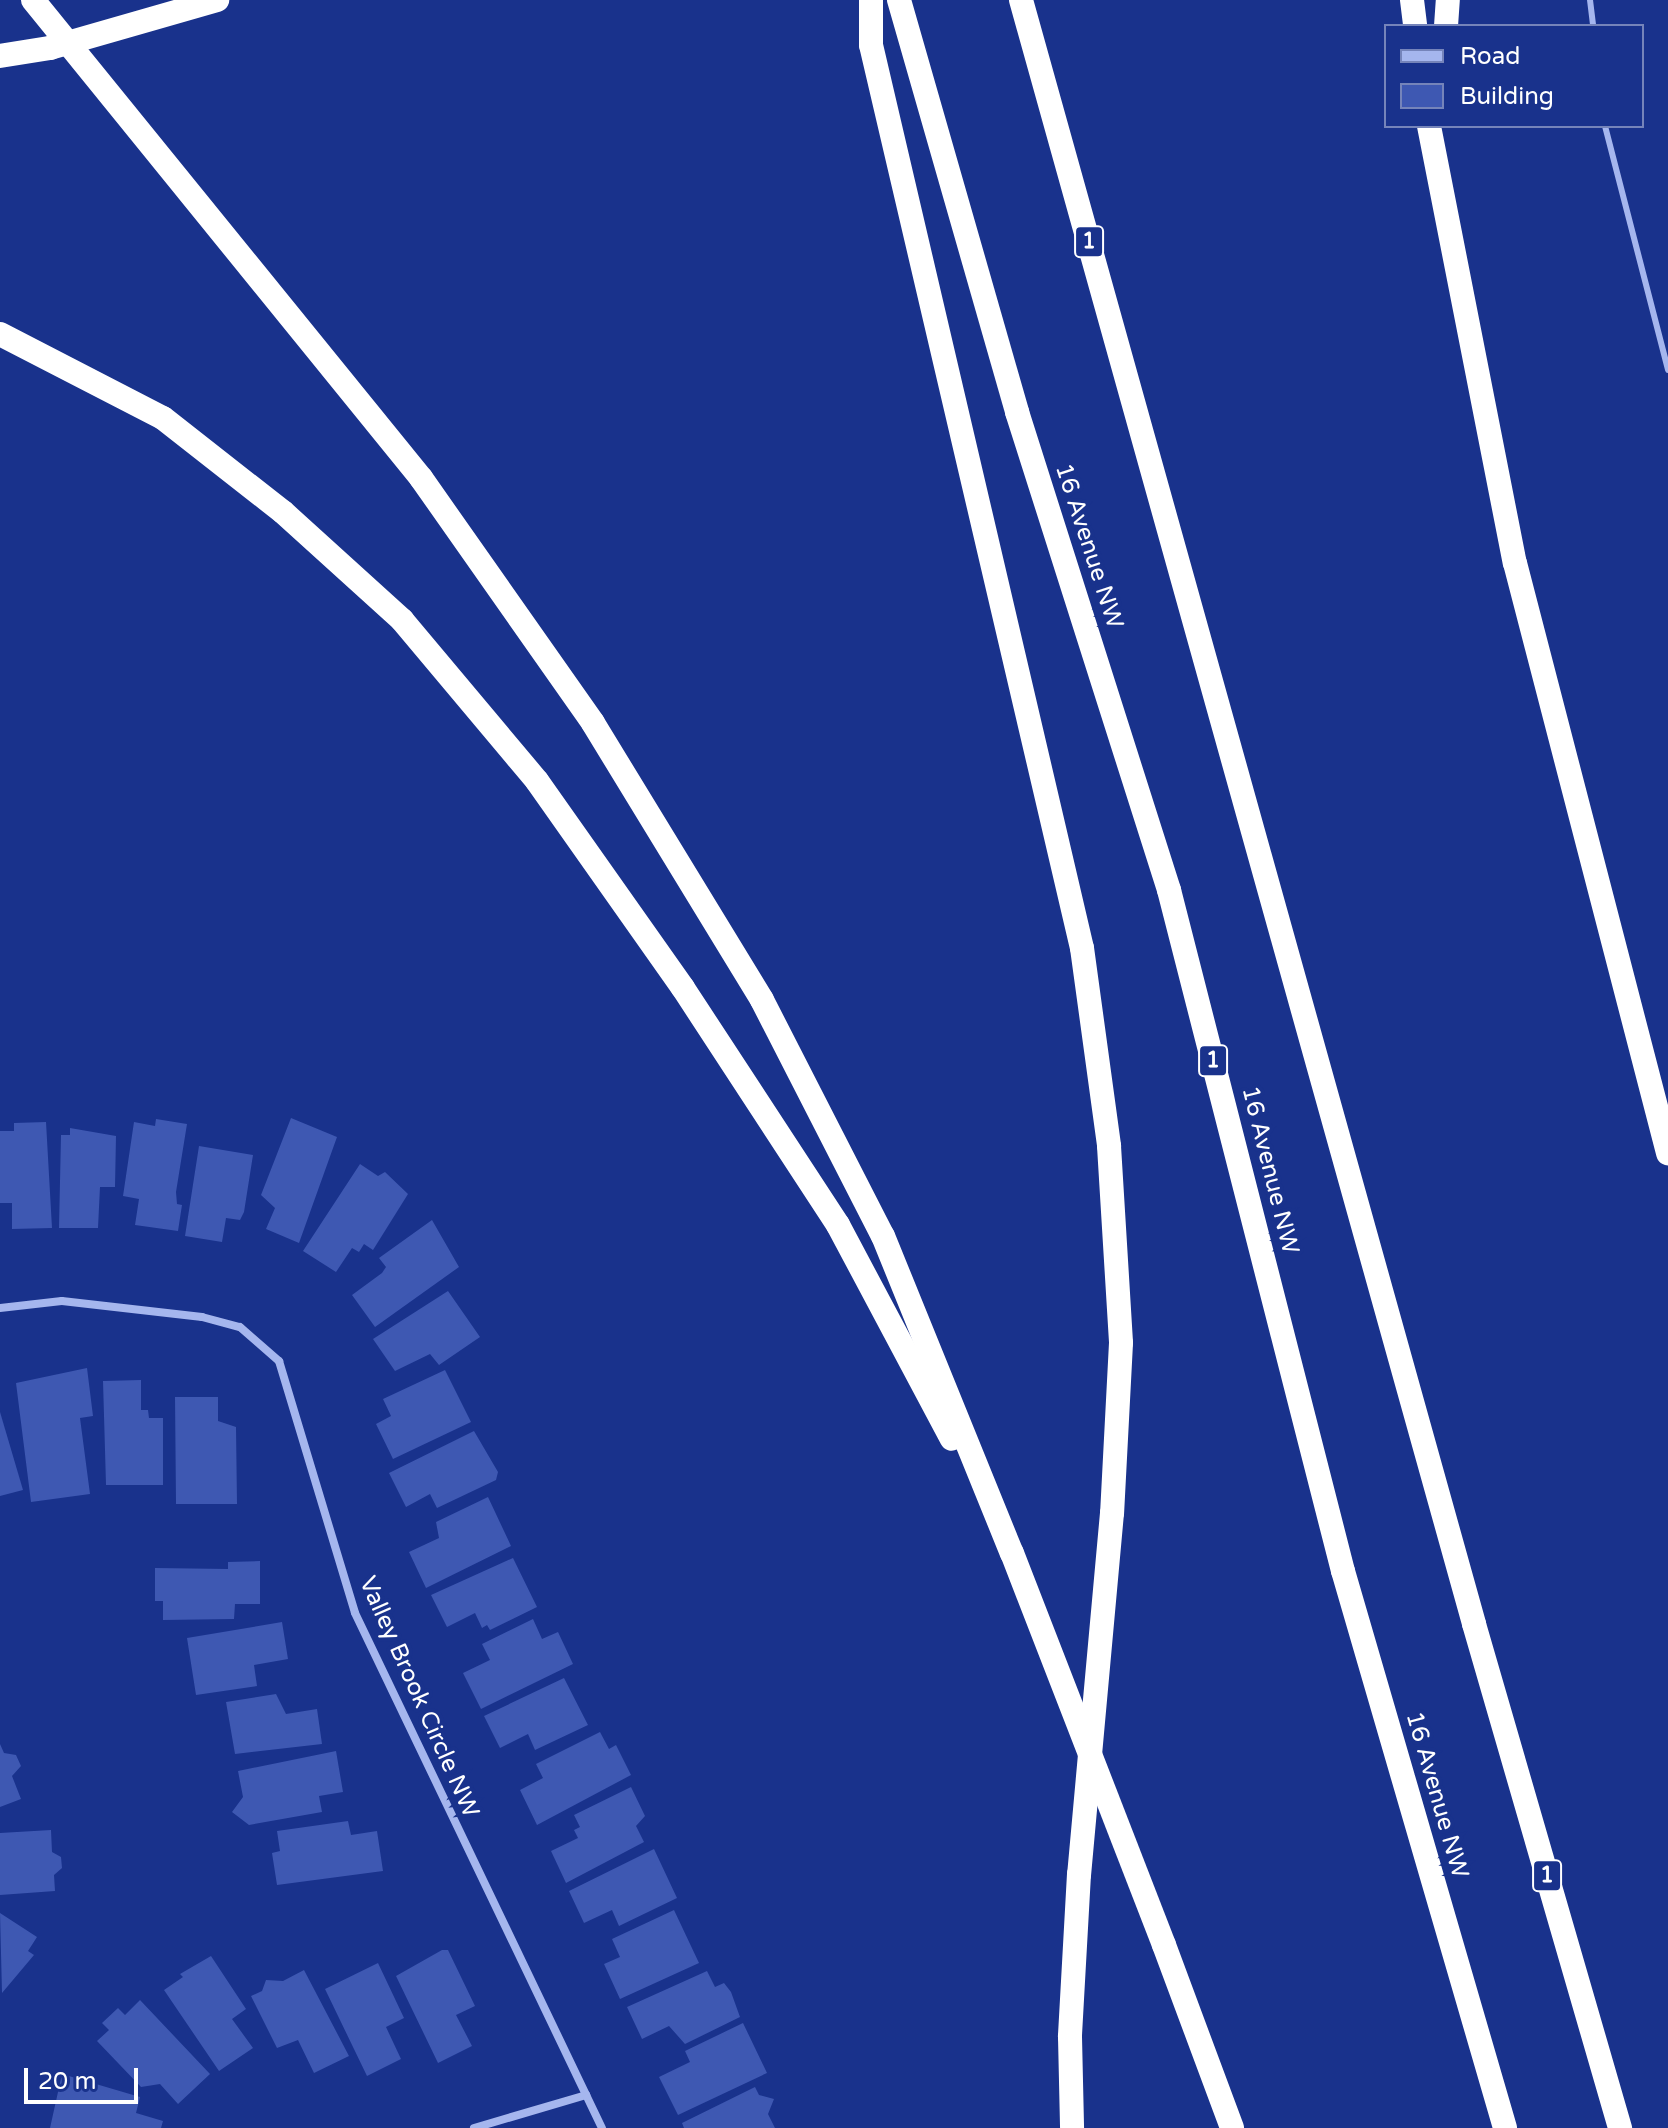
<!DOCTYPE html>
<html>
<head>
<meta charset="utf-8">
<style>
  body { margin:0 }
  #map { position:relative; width:1668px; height:2128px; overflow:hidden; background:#19328c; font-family:"Varela Round",sans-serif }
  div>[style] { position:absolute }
  .building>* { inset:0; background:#3e58b2 }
  .lane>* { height:6px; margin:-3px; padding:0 3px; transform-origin:3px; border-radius:3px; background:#a5b6ee }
  .street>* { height:8px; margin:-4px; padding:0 4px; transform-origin:4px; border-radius:4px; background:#a5b6ee }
  .highway>* { height:24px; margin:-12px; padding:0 12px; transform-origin:12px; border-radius:12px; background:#fff }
  .highway-bridge>* { height:24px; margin:-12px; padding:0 12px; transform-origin:12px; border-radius:12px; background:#fff }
  span { translate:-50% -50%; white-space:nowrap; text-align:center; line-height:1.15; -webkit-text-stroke:8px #19328c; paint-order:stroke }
  .shield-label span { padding:2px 6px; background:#19328c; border:2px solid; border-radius:6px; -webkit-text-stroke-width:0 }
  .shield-label { font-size:22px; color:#fff; font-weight:700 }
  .street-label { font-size:24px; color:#fff }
  .legend { position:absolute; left:1384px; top:24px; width:260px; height:104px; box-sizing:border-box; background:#19328c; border:2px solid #7584ba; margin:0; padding:10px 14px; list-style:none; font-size:24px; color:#fff }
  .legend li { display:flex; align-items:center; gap:16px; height:40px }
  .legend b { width:40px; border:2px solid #7584ba }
  .scale { position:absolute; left:24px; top:2068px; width:114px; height:36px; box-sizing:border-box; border:4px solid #fff; border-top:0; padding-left:10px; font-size:24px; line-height:28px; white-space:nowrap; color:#fff; -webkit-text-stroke:6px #19328c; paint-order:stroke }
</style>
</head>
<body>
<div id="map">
  <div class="building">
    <div style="clip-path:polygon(291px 1118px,337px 1137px,299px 1243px,266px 1229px,275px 1208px,261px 1195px)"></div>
    <div style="clip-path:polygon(156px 1119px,187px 1124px,176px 1192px,177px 1204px,182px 1205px,178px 1231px,135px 1225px,139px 1199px,123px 1196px,134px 1122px,155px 1126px)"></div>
    <div style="clip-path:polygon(46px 1122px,52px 1228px,12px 1229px,12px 1203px,0 1203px,0 1131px,14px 1131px,14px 1123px)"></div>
    <div style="clip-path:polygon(70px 1128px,116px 1136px,115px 1187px,100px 1187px,98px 1228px,59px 1228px,61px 1135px,70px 1135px)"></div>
    <div style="clip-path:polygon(199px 1146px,253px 1155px,244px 1212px,240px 1220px,226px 1218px,222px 1242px,185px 1236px)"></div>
    <div style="clip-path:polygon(360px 1164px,378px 1176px,385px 1172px,408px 1194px,373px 1250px,364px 1244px,359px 1252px,352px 1248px,336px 1272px,303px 1251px)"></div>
    <div style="clip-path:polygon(432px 1220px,459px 1267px,375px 1327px,352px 1295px,382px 1273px,386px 1267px,379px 1258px)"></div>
    <div style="clip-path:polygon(448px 1291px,480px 1337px,439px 1365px,430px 1354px,395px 1371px,373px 1339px)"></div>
    <div style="clip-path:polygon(87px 1368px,93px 1416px,80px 1418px,90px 1494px,31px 1502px,16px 1383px)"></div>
    <div style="clip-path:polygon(445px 1370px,471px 1422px,393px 1459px,376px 1424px,391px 1416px,383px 1399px)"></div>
    <div style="clip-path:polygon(141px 1380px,141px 1410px,148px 1410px,149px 1418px,163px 1418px,163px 1485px,106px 1485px,103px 1381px)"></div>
    <div style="clip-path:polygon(175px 1397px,218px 1397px,218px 1421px,236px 1427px,237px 1504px,176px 1504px)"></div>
    <div style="clip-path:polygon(0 1412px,23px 1490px,0 1496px)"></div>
    <div style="clip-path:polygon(474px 1431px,498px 1472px,496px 1480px,437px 1508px,430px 1494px,406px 1507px,389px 1473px)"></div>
    <div style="clip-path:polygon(488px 1497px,511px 1546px,426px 1588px,409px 1552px,439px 1538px,436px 1522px)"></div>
    <div style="clip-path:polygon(513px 1558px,537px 1607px,490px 1630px,487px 1625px,482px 1628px,475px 1613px,447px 1627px,431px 1595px)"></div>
    <div style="clip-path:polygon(260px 1561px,260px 1604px,235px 1604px,234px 1619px,163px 1620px,163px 1601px,155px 1601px,155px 1568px,228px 1569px,228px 1562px)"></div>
    <div style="clip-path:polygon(533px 1619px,542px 1639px,558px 1632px,573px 1664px,481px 1709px,463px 1673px,490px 1660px,482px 1644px)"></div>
    <div style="clip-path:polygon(282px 1622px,288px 1659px,254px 1665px,257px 1686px,196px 1695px,187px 1638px)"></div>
    <div style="clip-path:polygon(564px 1678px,588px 1725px,535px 1750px,528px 1734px,500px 1748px,484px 1716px)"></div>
    <div style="clip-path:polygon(276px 1694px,286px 1714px,317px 1709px,322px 1744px,235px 1754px,226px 1702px)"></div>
    <div style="clip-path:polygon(600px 1732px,609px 1749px,616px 1745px,631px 1775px,537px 1825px,520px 1790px,543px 1778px,536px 1764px)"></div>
    <div style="clip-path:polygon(0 1744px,4px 1753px,16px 1755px,21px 1766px,12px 1776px,21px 1799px,0 1807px)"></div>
    <div style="clip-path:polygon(336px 1751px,343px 1792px,319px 1796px,322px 1812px,249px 1825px,232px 1812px,243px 1797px,238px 1771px)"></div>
    <div style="clip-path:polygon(631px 1787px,645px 1816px,636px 1826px,644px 1842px,566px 1883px,551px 1851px,578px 1838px,574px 1830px,580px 1827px,574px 1815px)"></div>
    <div style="clip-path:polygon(348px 1821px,351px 1835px,377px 1831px,383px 1871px,277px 1885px,272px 1853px,280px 1851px,277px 1831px)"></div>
    <div style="clip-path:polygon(51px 1830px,52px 1852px,61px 1857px,62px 1868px,54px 1875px,55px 1891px,0 1895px,0 1833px)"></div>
    <div style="clip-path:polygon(654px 1849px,677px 1898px,619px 1926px,612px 1910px,584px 1923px,569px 1891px)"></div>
    <div style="clip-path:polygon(674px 1910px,699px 1963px,620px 1999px,604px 1964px,620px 1957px,612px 1939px)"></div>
    <div style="clip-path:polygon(0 1913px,37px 1937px,28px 1951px,34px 1955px,2px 1993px)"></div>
    <div style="clip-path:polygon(442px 1950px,448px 1950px,475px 2006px,456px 2015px,472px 2046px,438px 2063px,396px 1976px)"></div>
    <div style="clip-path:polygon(211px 1956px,246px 2009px,232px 2019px,253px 2048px,219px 2071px,164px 1990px,183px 1977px,180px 1974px)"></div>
    <div style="clip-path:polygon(378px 1963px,404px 2018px,386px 2027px,401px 2059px,367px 2076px,325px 1989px)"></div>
    <div style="clip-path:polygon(304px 1970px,349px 2056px,314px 2073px,298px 2040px,277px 2048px,251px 1996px,262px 1991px,266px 1980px,283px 1981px)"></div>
    <div style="clip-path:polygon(707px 1971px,715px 1987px,724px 1983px,731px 1992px,740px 2017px,685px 2044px,669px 2026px,642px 2039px,627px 2007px)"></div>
    <div style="clip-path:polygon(140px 2000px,210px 2074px,178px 2104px,160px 2084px,141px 2087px,97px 2041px,109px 2030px,102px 2023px,118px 2008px,125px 2015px)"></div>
    <div style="clip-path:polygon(743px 2023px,767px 2073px,678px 2115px,659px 2077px,690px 2062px,685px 2051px)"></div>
    <div style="clip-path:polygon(62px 2074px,140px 2097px,136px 2113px,163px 2121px,161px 2128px,50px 2128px)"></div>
    <div style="clip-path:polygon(755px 2087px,759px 2095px,774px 2099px,768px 2114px,775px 2128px,684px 2128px,682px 2123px)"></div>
  </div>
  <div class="lane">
    <div style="left:1590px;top:0;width:26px;rotate:83deg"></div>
    <div style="left:1605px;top:126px;width:252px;rotate:75.5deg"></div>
  </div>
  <div class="street">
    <div style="left:0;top:1308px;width:62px;rotate:-6.4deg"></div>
    <div style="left:62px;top:1301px;width:141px;rotate:6.5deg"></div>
    <div style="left:202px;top:1317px;width:39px;rotate:15deg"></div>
    <div style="left:240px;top:1327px;width:52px;rotate:41.1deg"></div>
    <div style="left:279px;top:1361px;width:263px;rotate:73.2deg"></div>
    <div style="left:355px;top:1613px;width:571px;rotate:64.38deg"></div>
    <div style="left:474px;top:2128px;width:117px;rotate:-16.4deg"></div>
  </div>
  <div class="highway">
    <div style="left:33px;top:0;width:616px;rotate:50.93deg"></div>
    <div style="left:421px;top:478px;width:299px;rotate:54.9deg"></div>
    <div style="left:593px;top:723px;width:324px;rotate:58.6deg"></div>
    <div style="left:762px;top:1000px;width:265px;rotate:62.9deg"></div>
    <div style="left:883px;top:1236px;width:342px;rotate:67.9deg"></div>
    <div style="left:871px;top:0;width:45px;rotate:90deg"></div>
    <div style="left:871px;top:45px;width:927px;rotate:76.85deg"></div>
    <div style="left:1082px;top:948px;width:200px;rotate:82.2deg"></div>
    <div style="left:1109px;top:1146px;width:197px;rotate:86.5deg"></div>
    <div style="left:1121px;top:1343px;width:170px;rotate:93deg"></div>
    <div style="left:1112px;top:1513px;width:363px;rotate:95.2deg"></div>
    <div style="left:1079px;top:1874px;width:163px;rotate:93.2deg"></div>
    <div style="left:1070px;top:2037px;width:91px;rotate:88.7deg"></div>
    <div style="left:899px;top:0;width:429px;rotate:74deg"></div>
    <div style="left:1017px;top:412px;width:502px;rotate:72.36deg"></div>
    <div style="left:1169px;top:890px;width:703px;rotate:75.67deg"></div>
    <div style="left:1343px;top:1571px;width:580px;rotate:73.78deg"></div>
    <div style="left:1021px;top:0;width:1686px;rotate:74.41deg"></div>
    <div style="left:1474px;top:1624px;width:525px;rotate:73.84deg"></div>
    <div style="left:1412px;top:0;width:26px;rotate:83deg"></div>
    <div style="left:1446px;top:26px;width:26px;rotate:-86deg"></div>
    <div style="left:1429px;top:126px;width:445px;rotate:78.9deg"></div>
    <div style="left:1515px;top:563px;width:610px;rotate:75.46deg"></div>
    <div style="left:0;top:334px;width:183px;rotate:27.3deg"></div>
    <div style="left:163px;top:418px;width:152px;rotate:38.1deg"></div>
    <div style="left:283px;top:512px;width:161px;rotate:42.2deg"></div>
    <div style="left:402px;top:620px;width:210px;rotate:50deg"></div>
    <div style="left:537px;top:781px;width:253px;rotate:54.8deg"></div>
    <div style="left:683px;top:988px;width:283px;rotate:56.8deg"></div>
    <div style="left:838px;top:1225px;width:242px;rotate:62deg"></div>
    <div style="left:1164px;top:1945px;width:195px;rotate:69.6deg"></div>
  </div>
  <div class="highway-bridge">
    <div style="left:0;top:56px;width:51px;rotate:-9.1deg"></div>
    <div style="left:50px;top:48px;width:174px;rotate:-16deg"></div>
    <div style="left:1012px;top:1553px;width:420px;rotate:68.8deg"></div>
  </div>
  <div class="shield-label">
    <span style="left:1089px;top:242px">1</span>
    <span style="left:1213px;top:1061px">1</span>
    <span style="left:1547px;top:1876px">1</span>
  </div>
  <div class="street-label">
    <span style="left:1089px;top:546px;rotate:72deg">16 Avenue NW</span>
    <span style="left:1270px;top:1170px;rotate:76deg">16 Avenue NW</span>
    <span style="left:419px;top:1697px;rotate:66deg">Valley Brook Circle NW</span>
    <span style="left:1437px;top:1795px;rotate:74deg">16 Avenue NW</span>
  </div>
  <ul class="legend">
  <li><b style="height:10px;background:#a5b6ee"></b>Road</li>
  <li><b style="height:22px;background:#3e58b2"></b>Building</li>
  </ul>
  <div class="scale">20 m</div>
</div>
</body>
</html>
